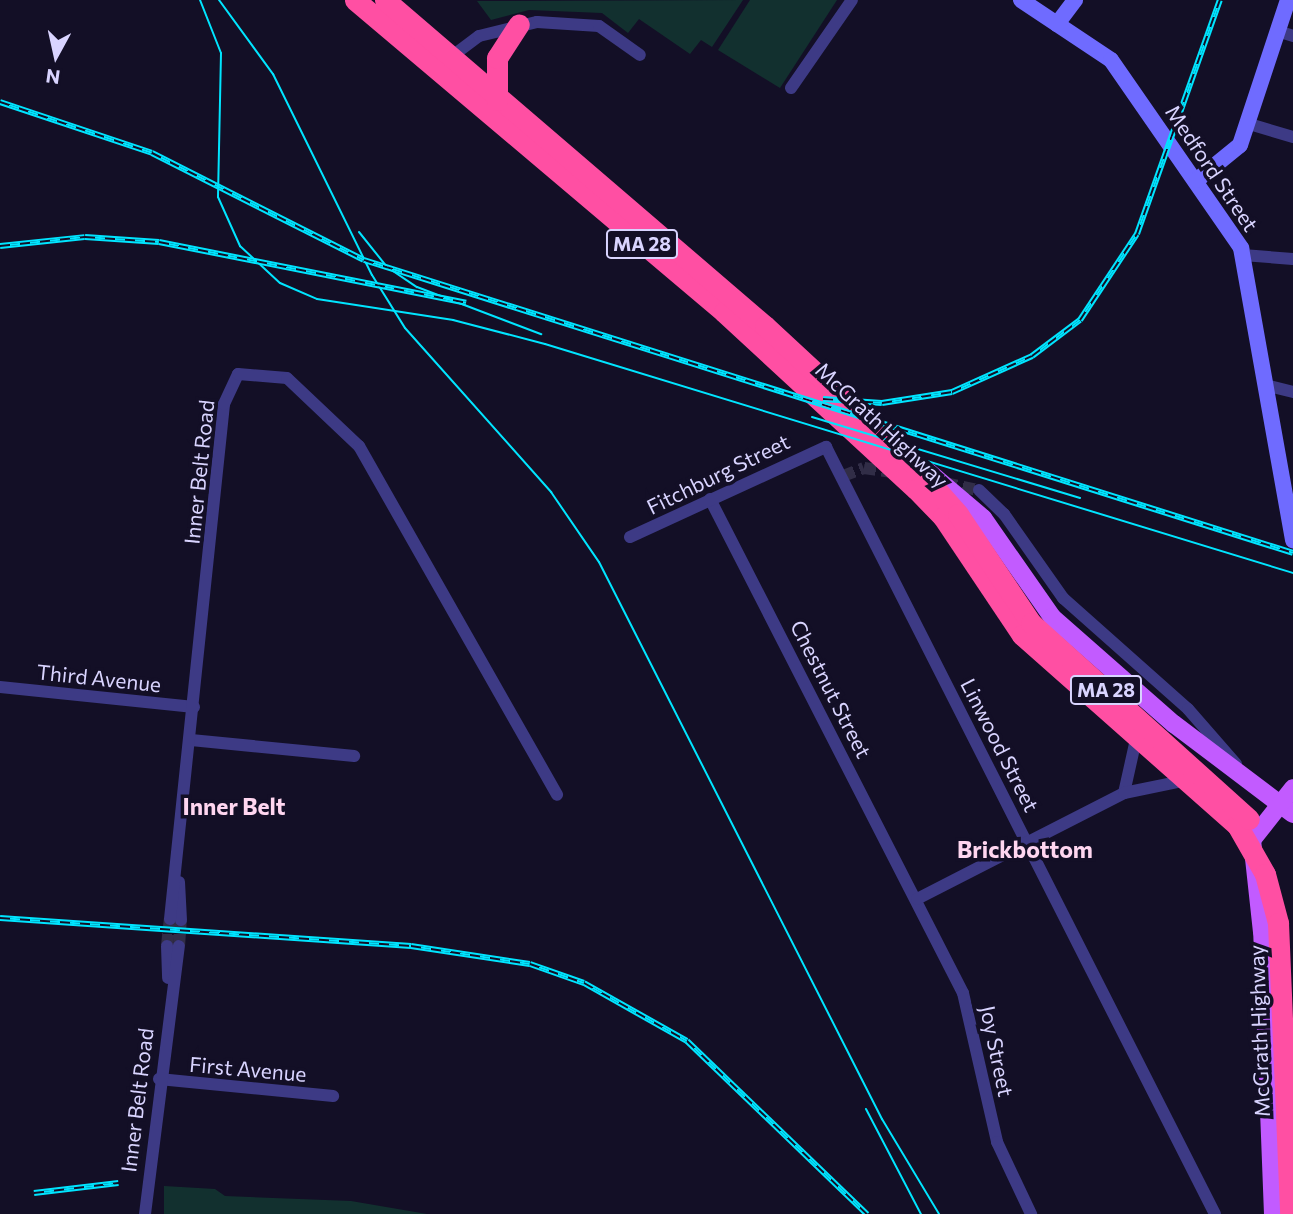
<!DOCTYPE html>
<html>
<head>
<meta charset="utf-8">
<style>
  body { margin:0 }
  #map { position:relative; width:1293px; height:1214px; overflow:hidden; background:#130f26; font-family:Commissioner,sans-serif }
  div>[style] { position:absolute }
  .green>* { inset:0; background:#12302f }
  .street-tunnel>* { height:12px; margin-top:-6px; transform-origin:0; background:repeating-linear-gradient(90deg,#312d47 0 12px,transparent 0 18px) }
  .street>* { height:12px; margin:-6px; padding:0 6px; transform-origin:6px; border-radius:6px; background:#3d3a85 }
  .secondary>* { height:16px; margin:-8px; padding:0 8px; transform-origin:8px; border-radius:8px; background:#6f6bff }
  .primary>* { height:18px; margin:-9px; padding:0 9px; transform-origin:9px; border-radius:9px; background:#c25bff }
  .highway>* { height:21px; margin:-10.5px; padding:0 10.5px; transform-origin:10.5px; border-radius:10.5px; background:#ff4fa3 }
  .tram>* { height:2px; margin:-1px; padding:0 1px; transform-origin:1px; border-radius:1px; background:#00e5ff }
  .rail>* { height:6px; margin-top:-3px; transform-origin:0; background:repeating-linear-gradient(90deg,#130f26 0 10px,#00e5ff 0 20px); box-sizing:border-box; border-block:2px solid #00e5ff }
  span { translate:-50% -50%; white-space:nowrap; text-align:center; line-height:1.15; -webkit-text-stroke:7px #130f26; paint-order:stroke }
  .shield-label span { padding:2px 5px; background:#130f26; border:2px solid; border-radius:5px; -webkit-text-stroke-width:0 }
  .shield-label { font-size:19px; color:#d9d4ff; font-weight:700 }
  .street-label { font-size:21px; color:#d9d4ff }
  .neighbourhood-label { font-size:23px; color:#ffd6f0; font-weight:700 }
  .north { position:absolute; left:21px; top:21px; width:70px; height:70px; -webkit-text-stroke:5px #130f26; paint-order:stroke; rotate:188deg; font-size:19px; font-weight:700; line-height:28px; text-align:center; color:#d9d4ff }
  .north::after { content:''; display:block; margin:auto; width:24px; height:32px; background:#d9d4ff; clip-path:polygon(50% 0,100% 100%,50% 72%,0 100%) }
</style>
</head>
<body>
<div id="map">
  <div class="green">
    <div style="clip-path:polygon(743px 0,712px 47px,701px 40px,690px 54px,639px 19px,628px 33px,602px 13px,529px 10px,491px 20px,477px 1px)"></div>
    <div style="clip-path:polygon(750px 0,837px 0,780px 88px,718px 50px)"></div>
    <div style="clip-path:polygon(164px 1186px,215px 1189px,225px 1196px,351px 1201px,427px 1214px,164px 1214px)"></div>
  </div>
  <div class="street-tunnel">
    <div style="left:843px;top:476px;width:22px;rotate:-21deg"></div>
    <div style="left:864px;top:468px;width:29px;rotate:8deg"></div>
    <div style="left:945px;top:483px;width:35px;rotate:12deg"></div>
    <div style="left:167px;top:946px;width:27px;rotate:-84deg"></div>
    <div style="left:179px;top:946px;width:26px;rotate:-86deg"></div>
  </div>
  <div class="street">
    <div style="left:1277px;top:31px;width:17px;rotate:17deg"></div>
    <div style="left:447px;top:60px;width:40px;rotate:-37deg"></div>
    <div style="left:479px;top:36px;width:60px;rotate:-13.6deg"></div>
    <div style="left:537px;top:22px;width:62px;rotate:3.7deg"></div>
    <div style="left:599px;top:26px;width:50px;rotate:35.3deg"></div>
    <div style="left:791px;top:88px;width:107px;rotate:-55.3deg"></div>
    <div style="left:1246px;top:123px;width:49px;rotate:16.6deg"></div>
    <div style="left:1243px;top:255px;width:50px;rotate:4.6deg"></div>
    <div style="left:1265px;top:385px;width:29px;rotate:14deg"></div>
    <div style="left:979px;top:490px;width:35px;rotate:44deg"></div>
    <div style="left:1004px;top:514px;width:103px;rotate:54.9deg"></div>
    <div style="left:1063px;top:598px;width:167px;rotate:41.6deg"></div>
    <div style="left:1188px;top:709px;width:73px;rotate:48.9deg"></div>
    <div style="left:710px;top:499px;width:555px;rotate:62.88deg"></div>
    <div style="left:963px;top:993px;width:153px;rotate:77.1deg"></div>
    <div style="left:997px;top:1142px;width:80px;rotate:64.7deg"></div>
    <div style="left:630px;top:537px;width:216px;rotate:-24.7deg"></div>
    <div style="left:826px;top:447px;width:860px;rotate:63.11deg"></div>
    <div style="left:0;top:687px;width:195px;rotate:5.9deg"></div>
    <div style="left:191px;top:740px;width:164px;rotate:5.6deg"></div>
    <div style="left:1124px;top:793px;width:59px;rotate:-77.4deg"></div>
    <div style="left:179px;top:882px;width:38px;rotate:87deg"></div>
    <div style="left:917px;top:899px;width:233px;rotate:-27.1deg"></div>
    <div style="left:1124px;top:793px;width:64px;rotate:-11.7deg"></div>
    <div style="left:170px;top:919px;width:518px;rotate:-84.01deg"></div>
    <div style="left:224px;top:404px;width:33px;rotate:-65deg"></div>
    <div style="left:238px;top:374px;width:49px;rotate:4.7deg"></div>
    <div style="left:287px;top:378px;width:99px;rotate:43.4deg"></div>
    <div style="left:359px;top:446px;width:401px;rotate:60.4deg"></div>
    <div style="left:167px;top:946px;width:32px;rotate:88deg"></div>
    <div style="left:159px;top:1079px;width:175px;rotate:5.6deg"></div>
    <div style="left:145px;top:1214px;width:270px;rotate:-82.8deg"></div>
  </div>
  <div class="secondary">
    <div style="left:1021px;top:0;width:108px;rotate:33.7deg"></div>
    <div style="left:1111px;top:60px;width:229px;rotate:55.3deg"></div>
    <div style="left:1241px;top:248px;width:297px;rotate:79.9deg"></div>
    <div style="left:1057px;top:24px;width:30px;rotate:-53deg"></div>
    <div style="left:1197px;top:180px;width:55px;rotate:-39.1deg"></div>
    <div style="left:1240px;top:145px;width:153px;rotate:-71.7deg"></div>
  </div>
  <div class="primary">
    <div style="left:929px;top:472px;width:71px;rotate:40.4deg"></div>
    <div style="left:983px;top:518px;width:121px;rotate:55.1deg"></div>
    <div style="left:1052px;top:617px;width:162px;rotate:41.3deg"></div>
    <div style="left:1174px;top:724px;width:149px;rotate:37.1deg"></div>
    <div style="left:1273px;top:1214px;width:282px;rotate:-92.2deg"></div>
    <div style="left:1262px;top:932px;width:93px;rotate:-96.2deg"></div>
    <div style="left:1252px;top:840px;width:66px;rotate:-51.7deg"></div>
  </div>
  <div class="highway">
    <div style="left:355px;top:0;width:483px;rotate:40.2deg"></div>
    <div style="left:724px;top:312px;width:261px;rotate:42.7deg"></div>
    <div style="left:916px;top:489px;width:39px;rotate:46deg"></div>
    <div style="left:943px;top:517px;width:142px;rotate:56.2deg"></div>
    <div style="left:1022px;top:635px;width:287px;rotate:41.5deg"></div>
    <div style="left:1237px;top:825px;width:56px;rotate:60.3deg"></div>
    <div style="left:1265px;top:874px;width:51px;rotate:75.1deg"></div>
    <div style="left:1278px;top:923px;width:291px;rotate:87.6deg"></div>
    <div style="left:385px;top:0;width:501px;rotate:40.63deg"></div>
    <div style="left:765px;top:326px;width:202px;rotate:42.8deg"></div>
    <div style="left:913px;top:463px;width:68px;rotate:48.6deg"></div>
    <div style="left:958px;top:514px;width:131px;rotate:56.2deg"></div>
    <div style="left:1031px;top:623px;width:293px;rotate:42deg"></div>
    <div style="left:497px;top:100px;width:42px;rotate:-90deg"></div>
    <div style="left:497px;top:58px;width:40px;rotate:-57.1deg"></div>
  </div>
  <div class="tram">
    <div style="left:200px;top:0;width:57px;rotate:68.4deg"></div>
    <div style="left:221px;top:53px;width:144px;rotate:91.2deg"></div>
    <div style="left:218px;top:197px;width:54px;rotate:65.8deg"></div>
    <div style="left:240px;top:246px;width:54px;rotate:42.8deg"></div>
    <div style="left:280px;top:283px;width:40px;rotate:23.4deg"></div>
    <div style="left:317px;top:299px;width:138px;rotate:8.8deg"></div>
    <div style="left:453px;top:320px;width:95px;rotate:14.6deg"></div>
    <div style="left:545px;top:344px;width:782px;rotate:17.02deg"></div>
    <div style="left:219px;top:0;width:92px;rotate:53.9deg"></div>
    <div style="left:273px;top:74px;width:224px;rotate:63.8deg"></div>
    <div style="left:372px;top:275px;width:62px;rotate:58.1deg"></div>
    <div style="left:405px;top:328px;width:220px;rotate:48.3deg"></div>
    <div style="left:551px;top:492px;width:85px;rotate:55.6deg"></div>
    <div style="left:599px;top:562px;width:625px;rotate:63.07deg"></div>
    <div style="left:882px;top:1119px;width:111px;rotate:59deg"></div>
    <div style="left:359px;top:232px;width:45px;rotate:51.3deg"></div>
    <div style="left:387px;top:267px;width:36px;rotate:34deg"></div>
    <div style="left:417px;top:287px;width:133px;rotate:20.8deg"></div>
    <div style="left:812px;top:417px;width:280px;rotate:16.8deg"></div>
    <div style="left:866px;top:1109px;width:119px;rotate:62.4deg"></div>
  </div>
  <div class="rail">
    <div style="left:0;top:102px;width:160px;rotate:18.5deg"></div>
    <div style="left:152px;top:153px;width:237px;rotate:26.8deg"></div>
    <div style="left:364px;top:260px;width:974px;rotate:17.5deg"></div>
    <div style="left:0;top:246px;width:85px;rotate:-6deg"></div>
    <div style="left:85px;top:237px;width:74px;rotate:3.9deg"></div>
    <div style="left:159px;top:242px;width:313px;rotate:11.2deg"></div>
    <div style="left:823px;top:399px;width:59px;rotate:3.9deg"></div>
    <div style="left:882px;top:403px;width:71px;rotate:-8.9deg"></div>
    <div style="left:952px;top:392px;width:88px;rotate:-24.2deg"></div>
    <div style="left:1032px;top:356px;width:60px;rotate:-36.9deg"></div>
    <div style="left:1080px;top:320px;width:103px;rotate:-56.5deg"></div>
    <div style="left:1137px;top:234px;width:248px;rotate:-70.5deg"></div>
    <div style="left:0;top:918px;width:412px;rotate:3.9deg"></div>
    <div style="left:411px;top:946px;width:120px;rotate:8.6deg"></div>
    <div style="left:530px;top:964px;width:57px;rotate:19.4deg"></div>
    <div style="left:584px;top:983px;width:118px;rotate:29.4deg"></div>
    <div style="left:687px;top:1041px;width:250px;rotate:43.9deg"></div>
    <div style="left:34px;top:1193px;width:85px;rotate:-6.8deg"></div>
  </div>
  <div class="shield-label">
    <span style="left:642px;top:244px">MA 28</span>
    <span style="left:1106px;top:690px">MA 28</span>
  </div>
  <div class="street-label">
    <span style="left:1212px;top:168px;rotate:56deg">Medford Street</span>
    <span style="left:882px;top:425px;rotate:43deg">McGrath Highway</span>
    <span style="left:199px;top:472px;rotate:-84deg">Inner Belt Road</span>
    <span style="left:718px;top:474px;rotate:-26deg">Fitchburg Street</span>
    <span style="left:99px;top:678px;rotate:6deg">Third Avenue</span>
    <span style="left:831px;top:689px;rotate:63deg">Chestnut Street</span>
    <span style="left:1000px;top:745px;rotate:63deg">Linwood Street</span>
    <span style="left:1259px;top:1031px;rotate:-92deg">McGrath Highway</span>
    <span style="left:997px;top:1051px;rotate:78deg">Joy Street</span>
    <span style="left:248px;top:1069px;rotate:5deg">First Avenue</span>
    <span style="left:137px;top:1100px;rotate:-83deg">Inner Belt Road</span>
  </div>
  <div class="neighbourhood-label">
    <span style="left:234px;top:806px">Inner Belt</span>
    <span style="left:1025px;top:849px">Brickbottom</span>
  </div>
  <div class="north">N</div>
</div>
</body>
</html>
